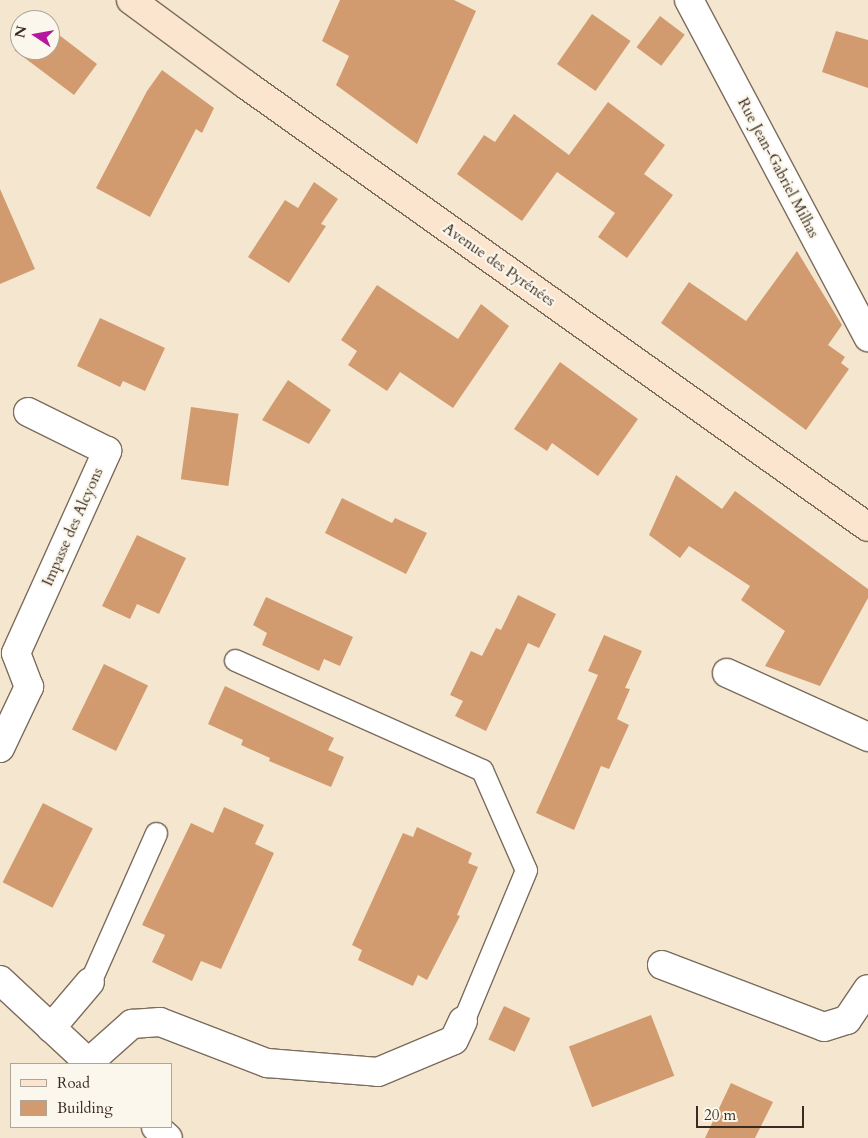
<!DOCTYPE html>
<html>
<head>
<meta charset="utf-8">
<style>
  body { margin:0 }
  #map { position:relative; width:868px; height:1138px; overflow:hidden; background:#f5e7cf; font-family:Cardo,serif }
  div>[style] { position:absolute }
  .building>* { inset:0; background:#d29b6f; transform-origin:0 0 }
  .roads { filter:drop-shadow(1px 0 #7c6c5c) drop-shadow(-1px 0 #7c6c5c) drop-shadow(0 1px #7c6c5c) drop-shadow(0 -1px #7c6c5c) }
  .lane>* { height:21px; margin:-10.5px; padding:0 10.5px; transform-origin:10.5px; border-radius:10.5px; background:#fff }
  .street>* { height:28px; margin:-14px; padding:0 14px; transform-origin:14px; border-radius:14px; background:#fff }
  .secondary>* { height:28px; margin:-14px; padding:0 14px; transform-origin:14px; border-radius:14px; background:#fbe5cf }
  span { translate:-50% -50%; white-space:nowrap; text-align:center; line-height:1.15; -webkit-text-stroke:4.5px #fbf7ec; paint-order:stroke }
  .street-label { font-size:15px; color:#3b2a1e }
  .legend { position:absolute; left:10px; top:1063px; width:162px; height:65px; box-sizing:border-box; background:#fbf7ec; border:1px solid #aea59a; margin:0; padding:6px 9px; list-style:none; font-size:15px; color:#3b2a1e }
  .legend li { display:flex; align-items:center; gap:10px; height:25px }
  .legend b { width:25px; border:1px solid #aea59a }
  .north { position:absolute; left:10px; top:10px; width:50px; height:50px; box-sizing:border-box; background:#fbf7ec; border:1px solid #aea59a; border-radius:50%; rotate:282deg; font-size:14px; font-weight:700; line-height:20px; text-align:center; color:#3b2a1e }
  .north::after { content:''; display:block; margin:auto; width:18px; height:22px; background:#b5179e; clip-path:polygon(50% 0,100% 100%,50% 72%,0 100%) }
  .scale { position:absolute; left:696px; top:1106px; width:108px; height:22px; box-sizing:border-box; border:2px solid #3b2a1e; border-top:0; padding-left:6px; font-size:15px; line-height:18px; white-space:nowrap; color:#3b2a1e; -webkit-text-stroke:4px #fbf7ec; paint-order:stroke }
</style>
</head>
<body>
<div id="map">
  <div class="building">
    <div style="clip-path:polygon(340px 0,454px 0,476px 11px,417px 144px,336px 85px,349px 56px,322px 41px)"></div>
    <div style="left:592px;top:14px;width:47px;height:61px;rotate:35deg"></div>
    <div style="left:660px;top:16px;width:31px;height:39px;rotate:37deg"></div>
    <div style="clip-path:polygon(50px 28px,97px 64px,74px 95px,14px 50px,50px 50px)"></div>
    <div style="clip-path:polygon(836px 31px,868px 40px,868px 88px,822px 72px)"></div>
    <div style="clip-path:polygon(162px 70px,214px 108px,202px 133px,196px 129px,150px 217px,96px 188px,147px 91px)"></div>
    <div style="clip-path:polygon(608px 102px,665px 145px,644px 174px,673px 195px,627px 258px,598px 237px,615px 213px,557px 172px,522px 221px,457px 174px,484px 135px,495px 142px,514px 114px,569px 155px)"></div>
    <div style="clip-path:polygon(314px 182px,338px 199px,321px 224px,326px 226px,289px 283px,248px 257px,285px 200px,298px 208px)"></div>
    <div style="clip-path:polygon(0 189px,35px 269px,0 284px)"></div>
    <div style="clip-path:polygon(797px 251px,842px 325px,828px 345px,845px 357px,841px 363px,849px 369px,806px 430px,661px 323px,689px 282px,746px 321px)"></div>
    <div style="clip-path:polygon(377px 285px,458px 339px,481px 304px,509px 326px,453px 408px,400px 372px,387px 391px,348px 365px,357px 351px,341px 340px)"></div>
    <div style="clip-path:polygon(100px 318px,165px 348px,145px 391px,123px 381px,120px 387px,77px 366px)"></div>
    <div style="clip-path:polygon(560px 362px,638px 419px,598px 476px,552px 443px,547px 451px,514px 429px)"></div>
    <div style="clip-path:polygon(288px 380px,331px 410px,309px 444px,262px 420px)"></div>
    <div style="left:191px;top:407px;width:48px;height:73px;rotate:8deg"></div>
    <div style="clip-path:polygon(676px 475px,722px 509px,735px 491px,868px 589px,868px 598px,820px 686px,765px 666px,785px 631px,741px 600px,750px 586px,689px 546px,680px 558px,649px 535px)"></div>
    <div style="clip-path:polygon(342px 498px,392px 523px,395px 518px,427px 533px,406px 574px,325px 533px)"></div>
    <div style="clip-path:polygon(137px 535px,186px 558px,159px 614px,137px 604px,130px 619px,102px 606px)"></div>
    <div style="clip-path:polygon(518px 595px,556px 614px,539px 648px,528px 643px,486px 731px,455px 716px,463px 701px,450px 695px,471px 651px,482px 656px,496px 628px,501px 630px)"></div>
    <div style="clip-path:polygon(266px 597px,353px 637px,340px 666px,324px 659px,319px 671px,262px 645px,267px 633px,253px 625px)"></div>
    <div style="clip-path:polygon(604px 635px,642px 651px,625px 688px,630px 689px,617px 719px,629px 725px,609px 769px,601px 766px,574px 830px,536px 813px,598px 675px,588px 671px)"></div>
    <div style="left:104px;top:664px;width:49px;height:73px;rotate:26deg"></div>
    <div style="clip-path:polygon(225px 686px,334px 738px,328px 750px,344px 757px,331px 787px,269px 761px,270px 758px,241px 745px,243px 740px,208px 724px)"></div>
    <div style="left:43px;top:803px;width:56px;height:89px;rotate:27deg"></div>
    <div style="clip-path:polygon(224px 807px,264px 825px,255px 844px,274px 853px,221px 969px,201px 961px,192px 981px,152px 962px,165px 935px,142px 925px,191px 823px,213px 833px)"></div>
    <div style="clip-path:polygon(417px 827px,472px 853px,468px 863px,478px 867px,457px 915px,460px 916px,427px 980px,418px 975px,413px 986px,358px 960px,362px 950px,352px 945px,403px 833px,413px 837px)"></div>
    <div style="left:504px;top:1006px;width:29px;height:37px;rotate:25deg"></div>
    <div style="left:651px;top:1015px;width:65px;height:88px;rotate:69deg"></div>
    <div style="clip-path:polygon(731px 1083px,773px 1102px,755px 1138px,705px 1138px)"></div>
  </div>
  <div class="roads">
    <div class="lane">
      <div style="left:235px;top:660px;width:270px;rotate:24deg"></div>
      <div style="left:482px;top:770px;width:109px;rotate:66.3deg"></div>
      <div style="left:526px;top:870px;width:164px;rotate:112.6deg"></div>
      <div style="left:90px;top:982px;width:163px;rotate:-66.1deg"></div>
    </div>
    <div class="street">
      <div style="left:689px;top:0;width:382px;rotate:62deg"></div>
      <div style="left:727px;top:673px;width:155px;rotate:24.4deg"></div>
      <div style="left:0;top:748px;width:68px;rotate:-64.6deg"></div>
      <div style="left:29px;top:687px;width:36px;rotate:-111deg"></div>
      <div style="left:16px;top:653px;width:222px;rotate:-65.7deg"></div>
      <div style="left:107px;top:451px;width:88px;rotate:-153.7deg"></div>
      <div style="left:662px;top:965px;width:173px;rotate:20.9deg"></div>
      <div style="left:824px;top:1027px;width:24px;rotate:-17deg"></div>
      <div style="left:847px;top:1020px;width:37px;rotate:-56deg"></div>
      <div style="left:0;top:980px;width:123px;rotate:43deg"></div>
      <div style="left:51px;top:1028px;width:60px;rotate:-49.7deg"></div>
      <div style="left:88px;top:1063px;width:59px;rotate:-41.6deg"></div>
      <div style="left:132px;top:1024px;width:28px;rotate:-4deg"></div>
      <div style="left:160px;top:1022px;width:115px;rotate:21deg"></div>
      <div style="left:267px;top:1063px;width:111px;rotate:4.6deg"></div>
      <div style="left:378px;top:1072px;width:82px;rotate:-22.8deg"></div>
      <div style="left:454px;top:1040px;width:21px;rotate:-65deg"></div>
      <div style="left:156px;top:1127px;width:16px;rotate:43deg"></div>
    </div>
    <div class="secondary">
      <div style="left:131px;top:0;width:142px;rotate:36.4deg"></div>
      <div style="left:245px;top:84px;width:764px;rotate:35.42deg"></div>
    </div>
  </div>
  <div class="street-label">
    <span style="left:778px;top:168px;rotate:62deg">Rue Jean-Gabriel Milhas</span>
    <span style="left:499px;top:265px;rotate:35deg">Avenue des Pyrénées</span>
    <span style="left:73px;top:527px;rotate:-66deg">Impasse des Alcyons</span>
  </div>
  <ul class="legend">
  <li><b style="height:6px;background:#fbe5cf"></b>Road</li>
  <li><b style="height:14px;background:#d29b6f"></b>Building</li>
  </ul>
  <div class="north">N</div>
  <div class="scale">20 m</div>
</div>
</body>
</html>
